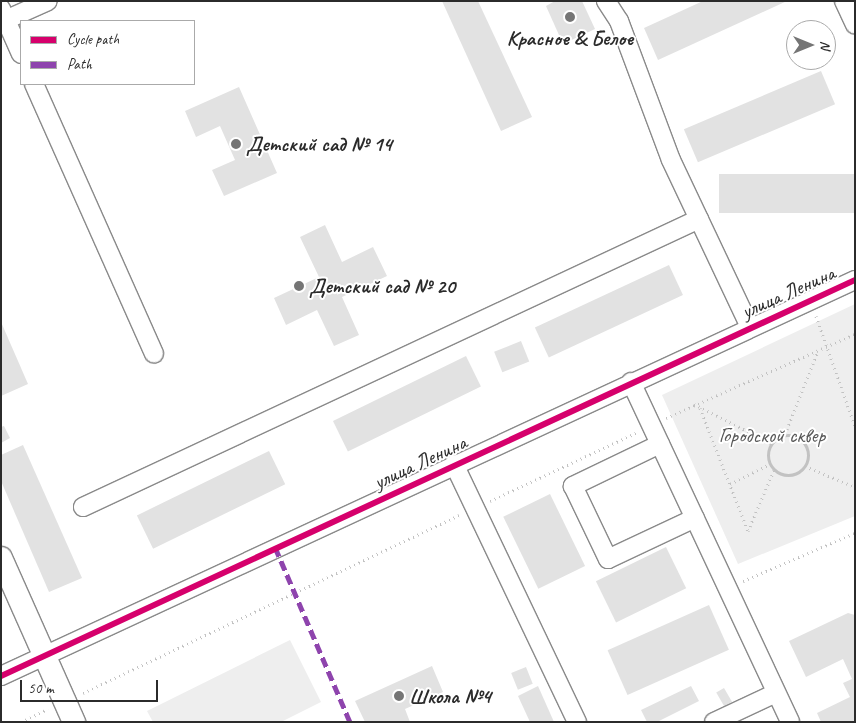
<!DOCTYPE html>
<html>
<head>
<meta charset="utf-8">
<style>
  body { margin:0 }
  #map { position:relative; width:856px; height:723px; overflow:hidden; background:#fff; font-family:Caveat,sans-serif }
  div>[style] { position:absolute }
  .green>* { inset:0; background:#eee }
  .building>* { inset:0; background:#e2e2e2; transform-origin:0 0 }
  .path>* { height:3px; margin-top:-1.5px; transform-origin:0; background:repeating-linear-gradient(90deg,#c2c2c2 0 1px,transparent 0 5px) }
  .path>.ring { margin:-1.5px; padding:0; box-sizing:content-box; background:none; border:3px solid #c2c2c2; border-radius:50% }
  .roads { filter:drop-shadow(1px 0 #8a8a8a) drop-shadow(-1px 0 #8a8a8a) drop-shadow(0 1px #8a8a8a) drop-shadow(0 -1px #8a8a8a) }
  .minor>* { height:18px; margin:-9px; padding:0 9px; transform-origin:9px; border-radius:9px; background:#fff }
  .major>* { height:22px; margin:-11px; padding:0 11px; transform-origin:11px; border-radius:11px; background:#fff }
  .quiet>* { height:5px; margin-top:-2.5px; transform-origin:0; background:repeating-linear-gradient(90deg,#8e44ad 0 10px,transparent 0 15px) }
  .cycleway>* { height:6px; margin:-3px; padding:0 3px; transform-origin:3px; border-radius:3px; background:#d6006c }
  .dots>* { width:14px; height:14px; translate:-50% -50%; box-sizing:border-box; border:2px solid #fff; border-radius:50% }
  span { translate:-50% -50%; white-space:nowrap; text-align:center; line-height:1.15; -webkit-text-stroke:4px #fff; paint-order:stroke }
  .poi-label { font-size:21px; color:#2b2b2b; font-weight:700 }
  .left { translate:0 -50%; text-align:left }
  .street-label { font-size:21px; color:#2b2b2b }
  .park-label { font-size:21px; color:#585858 }
  .frame { position:absolute; inset:0; border:2px solid #2b2b2b; pointer-events:none }
  .legend { position:absolute; left:20px; top:20px; width:175px; height:65px; box-sizing:border-box; background:#fff; border:1px solid #aaa; margin:0; padding:6px 9px; list-style:none; font-size:15px; color:#2b2b2b }
  .legend li { display:flex; align-items:center; gap:10px; height:25px }
  .legend b { width:25px; border:1px solid #aaa }
  .north { position:absolute; left:786px; top:20px; width:50px; height:50px; box-sizing:border-box; background:#fff; border:1px solid #aaa; border-radius:50%; rotate:90deg; font-size:14px; font-weight:700; line-height:20px; text-align:center; color:#2b2b2b }
  .north::after { content:''; display:block; margin:auto; width:18px; height:22px; background:#757575; clip-path:polygon(50% 0,100% 100%,50% 72%,0 100%) }
  .scale { position:absolute; left:20px; top:680px; width:138px; height:22px; box-sizing:border-box; border:2px solid #2b2b2b; border-top:0; padding-left:6px; font-size:15px; line-height:18px; white-space:nowrap; color:#2b2b2b; -webkit-text-stroke:4px #fff; paint-order:stroke }
</style>
</head>
<body>
<div id="map">
  <div class="green">
    <div style="clip-path:polygon(855px 304px,855px 516px,738px 564px,662px 395px)"></div>
    <div style="clip-path:polygon(290px 640px,321px 702px,281px 722px,153px 722px,147px 711px)"></div>
  </div>
  <div class="building">
    <div style="clip-path:polygon(442px 1px,478px 1px,532px 117px,501px 131px)"></div>
    <div style="clip-path:polygon(555px 1px,582px 1px,595px 29px,563px 44px,546px 6px)"></div>
    <div style="clip-path:polygon(703px 1px,787px 1px,658px 60px,644px 28px)"></div>
    <div style="left:821px;top:71px;width:36px;height:149px;rotate:67deg"></div>
    <div style="clip-path:polygon(239px 87px,277px 173px,224px 196px,212px 170px,235px 160px,220px 126px,196px 137px,185px 111px)"></div>
    <div style="left:855px;top:174px;width:39px;height:136px;rotate:90deg"></div>
    <div style="clip-path:polygon(325px 225px,342px 262px,373px 247px,387px 276px,342px 297px,359px 335px,334px 346px,317px 310px,286px 325px,274px 298px,319px 277px,300px 237px)"></div>
    <div style="left:669px;top:265px;width:33px;height:148px;rotate:65deg"></div>
    <div style="clip-path:polygon(1px 322px,28px 384px,1px 396px)"></div>
    <div style="left:521px;top:341px;width:22px;height:29px;rotate:68deg"></div>
    <div style="left:466px;top:356px;width:34px;height:148px;rotate:64deg"></div>
    <div style="clip-path:polygon(4px 426px,10px 438px,1px 443px,1px 427px)"></div>
    <div style="clip-path:polygon(23px 445px,82px 578px,49px 592px,1px 481px,1px 455px)"></div>
    <div style="left:269px;top:451px;width:37px;height:147px;rotate:64deg"></div>
    <div style="left:550px;top:494px;width:80px;height:52px;rotate:64deg"></div>
    <div style="left:666px;top:547px;width:46px;height:78px;rotate:64deg"></div>
    <div style="left:709px;top:605px;width:49px;height:111px;rotate:66deg"></div>
    <div style="clip-path:polygon(848px 613px,855px 615px,855px 722px,821px 722px,817px 713px,850px 697px,843px 683px,852px 679px,843px 659px,806px 677px,789px 641px)"></div>
    <div style="clip-path:polygon(432px 666px,443px 692px,405px 709px,410px 722px,365px 722px,355px 701px)"></div>
    <div style="left:526px;top:667px;width:18px;height:16px;rotate:68deg"></div>
    <div style="clip-path:polygon(538px 686px,554px 722px,530px 722px,518px 696px)"></div>
    <div style="clip-path:polygon(691px 686px,699px 701px,657px 722px,647px 722px,641px 710px)"></div>
    <div style="left:724px;top:688px;width:16px;height:9px;rotate:60deg"></div>
  </div>
  <div class="path">
    <div style="left:816px;top:316px;width:117px;rotate:70.5deg"></div>
    <div style="left:694px;top:404px;width:86px;rotate:26.9deg"></div>
    <div style="left:700px;top:408px;width:132px;rotate:68.7deg"></div>
    <div style="left:666px;top:418px;width:207px;rotate:-24deg"></div>
    <div style="left:785px;top:434px;width:89px;rotate:-68.3deg"></div>
    <div class="ring" style="left:768px;top:435px;width:37px;height:37px"></div>
    <div style="left:805px;top:466px;width:54px;rotate:22.8deg"></div>
    <div style="left:730px;top:484px;width:45px;rotate:-26.6deg"></div>
    <div style="left:490px;top:501px;width:161px;rotate:-25deg"></div>
    <div style="left:748px;top:531px;width:66px;rotate:-66.9deg"></div>
    <div style="left:743px;top:581px;width:122px;rotate:-23.2deg"></div>
    <div style="left:83px;top:693px;width:416px;rotate:-25.3deg"></div>
    <div style="left:21px;top:722px;width:30px;rotate:-26deg"></div>
  </div>
  <div class="roads">
    <div class="minor">
      <div style="left:606px;top:1px;width:24px;rotate:57deg"></div>
      <div style="left:619px;top:21px;width:148px;rotate:69.5deg"></div>
      <div style="left:671px;top:160px;width:185px;rotate:64.7deg"></div>
      <div style="left:844px;top:1px;width:26px;rotate:65deg"></div>
      <div style="left:1px;top:9px;width:49px;rotate:66deg"></div>
      <div style="left:1px;top:22px;width:51px;rotate:-24.1deg"></div>
      <div style="left:34px;top:84px;width:295px;rotate:66deg"></div>
      <div style="left:631px;top:382px;width:375px;rotate:64.9deg"></div>
      <div style="left:660px;top:444px;width:97px;rotate:154.2deg"></div>
      <div style="left:573px;top:486px;width:81px;rotate:64.4deg"></div>
      <div style="left:608px;top:559px;width:96px;rotate:-25.2deg"></div>
      <div style="left:454px;top:464px;width:286px;rotate:64.5deg"></div>
      <div style="left:83px;top:507px;width:680px;rotate:-25.06deg"></div>
      <div style="left:1px;top:676px;width:941px;rotate:-24.88deg"></div>
      <div style="left:714px;top:722px;width:68px;rotate:-25.1deg"></div>
    </div>
    <div class="major">
      <div style="left:1px;top:558px;width:180px;rotate:66deg"></div>
    </div>
  </div>
  <div class="quiet">
    <div style="left:275px;top:547px;width:190px;rotate:66.8deg"></div>
  </div>
  <div class="cycleway">
    <div style="left:1px;top:676px;width:941px;rotate:-24.88deg"></div>
  </div>
  <div class="dots">
    <div style="left:570px;top:17px;background:#757575"></div>
    <div style="left:236px;top:144px;background:#757575"></div>
    <div style="left:299px;top:286px;background:#757575"></div>
    <div style="left:399px;top:696px;background:#757575"></div>
  </div>
  <div class="poi-label">
    <span style="left:570px;top:38px">Красное &amp; Белое</span>
    <span class="left" style="left:246px;top:144px">Детский сад № 14</span>
    <span class="left" style="left:309px;top:286px">Детский сад № 20</span>
    <span class="left" style="left:409px;top:696px">Школа №4</span>
  </div>
  <div class="street-label">
    <span style="left:788px;top:292px;rotate:-24deg">улица Ленина</span>
    <span style="left:420px;top:462px;rotate:-25deg">улица Ленина</span>
  </div>
  <div class="park-label">
    <span style="left:772px;top:435px">Городской сквер</span>
  </div>
  <div class="frame"></div>
  <ul class="legend">
  <li><b style="height:6px;background:#d6006c"></b>Cycle path</li>
  <li><b style="height:6px;background:#8e44ad"></b>Path</li>
  </ul>
  <div class="north">N</div>
  <div class="scale">50 m</div>
</div>
</body>
</html>
